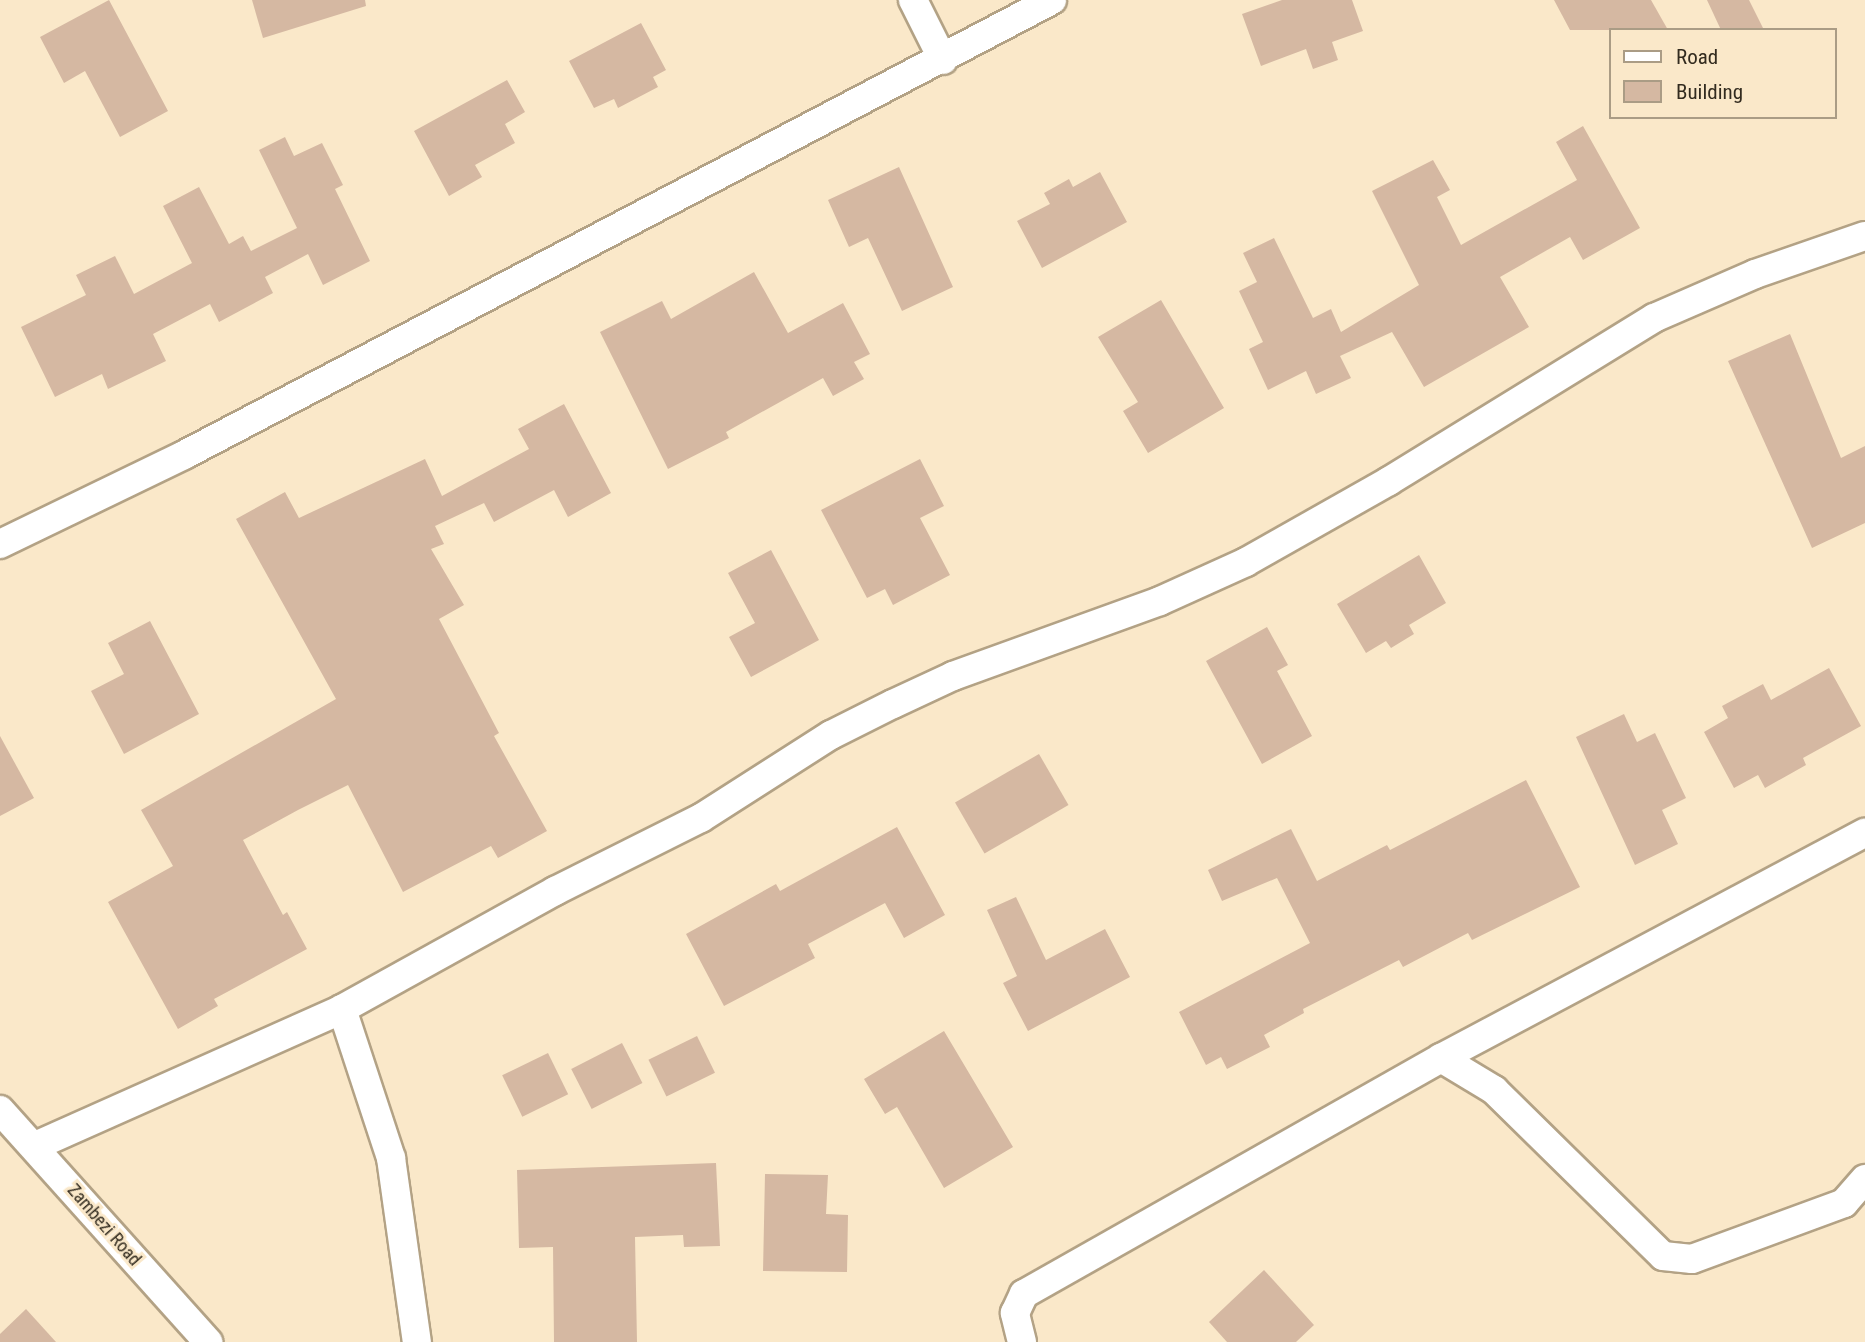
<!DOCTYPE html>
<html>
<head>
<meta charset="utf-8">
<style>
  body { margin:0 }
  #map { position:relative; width:1865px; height:1342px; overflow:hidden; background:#fae8c9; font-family:"Roboto Condensed",sans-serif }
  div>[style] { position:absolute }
  .building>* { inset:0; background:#d5b8a2; transform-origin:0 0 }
  .roads { filter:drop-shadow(2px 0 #b3a285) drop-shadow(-2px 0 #b3a285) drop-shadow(0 2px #b3a285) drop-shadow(0 -2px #b3a285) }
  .minor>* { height:28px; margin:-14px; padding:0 14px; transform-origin:14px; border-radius:14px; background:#fff }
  span { translate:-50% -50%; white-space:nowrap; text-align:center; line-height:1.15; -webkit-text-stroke:6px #fae8c9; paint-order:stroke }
  .street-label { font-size:18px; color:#322b1f }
  .legend { position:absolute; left:1609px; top:28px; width:228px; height:91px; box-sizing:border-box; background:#fae8c9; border:2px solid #aa9c85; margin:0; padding:9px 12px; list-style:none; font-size:21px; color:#322b1f }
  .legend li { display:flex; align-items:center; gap:14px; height:35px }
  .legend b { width:35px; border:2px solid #aa9c85 }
</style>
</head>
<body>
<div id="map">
  <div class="building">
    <div style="clip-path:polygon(109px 0,168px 111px,120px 137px,85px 71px,64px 83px,40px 37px)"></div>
    <div style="clip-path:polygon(252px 0,365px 0,366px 6px,263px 38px)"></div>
    <div style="clip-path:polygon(1282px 0,1352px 0,1363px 31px,1332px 42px,1338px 60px,1313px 69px,1306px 49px,1261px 66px,1242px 14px)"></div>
    <div style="clip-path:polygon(1554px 0,1651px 0,1668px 30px,1570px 30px)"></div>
    <div style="clip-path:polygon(1707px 0,1749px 0,1764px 30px,1721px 30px)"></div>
    <div style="clip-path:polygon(641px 23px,666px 70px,653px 77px,658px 87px,618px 108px,614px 99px,594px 108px,569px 61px)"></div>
    <div style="clip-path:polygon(507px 80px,525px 112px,505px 124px,515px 143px,475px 165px,482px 177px,449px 196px,414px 131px)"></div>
    <div style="clip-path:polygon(1583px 126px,1640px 228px,1583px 260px,1570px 237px,1500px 277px,1529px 327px,1424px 387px,1392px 332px,1340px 356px,1351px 378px,1316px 394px,1306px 371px,1268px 390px,1249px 349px,1263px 342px,1239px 291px,1257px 282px,1243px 253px,1274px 238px,1313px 318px,1331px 309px,1341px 332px,1419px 285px,1372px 191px,1433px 160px,1450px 190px,1437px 197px,1461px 245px,1577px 180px,1556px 142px)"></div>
    <div style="clip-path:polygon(285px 137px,294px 156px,322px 143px,343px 185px,335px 189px,370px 261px,323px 285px,308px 254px,265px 277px,273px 293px,219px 322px,210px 304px,153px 334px,166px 361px,108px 389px,102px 374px,55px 397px,21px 327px,86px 295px,76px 275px,115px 256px,134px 294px,192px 263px,163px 206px,199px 187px,229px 244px,243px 236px,251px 251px,297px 228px,259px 150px)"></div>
    <div style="clip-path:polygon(899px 167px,953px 287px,902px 311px,868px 238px,849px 247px,828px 200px)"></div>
    <div style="clip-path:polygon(1100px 172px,1127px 222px,1042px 268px,1017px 221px,1050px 204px,1044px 193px,1069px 179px,1073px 187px)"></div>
    <div style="clip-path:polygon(754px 272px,788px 333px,843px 303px,870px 354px,854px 362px,864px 379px,833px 396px,823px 378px,726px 432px,729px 438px,668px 469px,600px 332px,662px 301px,671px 319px)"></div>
    <div style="clip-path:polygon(1161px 300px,1224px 408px,1148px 453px,1123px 411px,1138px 402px,1098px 337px)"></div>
    <div style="clip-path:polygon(1790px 334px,1841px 458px,1865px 446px,1865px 523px,1812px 548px,1728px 361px)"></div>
    <div style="clip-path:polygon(564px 404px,611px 493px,568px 517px,554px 490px,494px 522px,484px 503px,435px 526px,444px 544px,431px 549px,464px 605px,439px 619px,499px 733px,494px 736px,547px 831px,498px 858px,491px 846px,403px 892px,348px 785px,298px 810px,243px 840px,283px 915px,287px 912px,307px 949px,214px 999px,218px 1006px,178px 1029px,108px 902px,173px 866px,141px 810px,336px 699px,236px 519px,285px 492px,299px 518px,425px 459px,442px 496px,529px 449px,518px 429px)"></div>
    <div style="clip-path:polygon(920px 459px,944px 506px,920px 518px,950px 575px,893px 605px,885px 589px,867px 598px,821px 510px)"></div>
    <div style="clip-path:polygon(771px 550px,819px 640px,751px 677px,729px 637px,755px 623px,728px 573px)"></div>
    <div style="clip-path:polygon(1419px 555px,1446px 603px,1409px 625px,1414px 634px,1391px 648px,1386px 641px,1366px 653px,1337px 604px)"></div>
    <div style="clip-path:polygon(150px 621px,199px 714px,124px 754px,91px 691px,124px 674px,108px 643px)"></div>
    <div style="clip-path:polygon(1267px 627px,1288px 665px,1277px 671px,1312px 736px,1262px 764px,1206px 661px)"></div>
    <div style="clip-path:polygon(1829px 668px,1861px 726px,1803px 758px,1806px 765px,1765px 788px,1758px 775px,1734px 788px,1704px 732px,1728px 718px,1722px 706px,1763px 684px,1771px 700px)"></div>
    <div style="clip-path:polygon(1624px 714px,1637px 742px,1655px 733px,1686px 798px,1662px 810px,1678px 844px,1635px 865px,1576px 737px)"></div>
    <div style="clip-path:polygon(0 736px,34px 798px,0 816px)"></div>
    <div style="left:1039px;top:754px;width:59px;height:97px;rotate:60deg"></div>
    <div style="clip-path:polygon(1526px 780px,1580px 887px,1472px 940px,1468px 933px,1403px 967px,1399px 960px,1303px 1009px,1304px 1013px,1264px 1035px,1270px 1047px,1227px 1069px,1221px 1057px,1206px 1065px,1179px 1012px,1310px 943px,1277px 878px,1222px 901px,1208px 870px,1291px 829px,1317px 881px,1387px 845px,1390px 850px)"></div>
    <div style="clip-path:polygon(897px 827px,945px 915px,904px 938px,885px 903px,808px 944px,815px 958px,724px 1006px,686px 934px,776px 884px,780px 891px)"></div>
    <div style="clip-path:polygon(1016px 897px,1046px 960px,1105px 929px,1130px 977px,1028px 1031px,1003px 983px,1017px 976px,987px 910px)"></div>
    <div style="clip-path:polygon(944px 1031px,1013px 1147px,944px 1188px,897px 1107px,885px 1114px,864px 1079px)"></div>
    <div style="left:697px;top:1036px;width:41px;height:54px;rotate:64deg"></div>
    <div style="left:622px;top:1043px;width:45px;height:57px;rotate:63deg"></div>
    <div style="left:548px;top:1053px;width:46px;height:51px;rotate:64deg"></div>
    <div style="clip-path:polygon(716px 1163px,720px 1246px,684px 1247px,683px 1235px,635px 1237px,637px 1342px,554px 1342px,553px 1247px,519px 1248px,517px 1170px)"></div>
    <div style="clip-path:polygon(765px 1174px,828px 1175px,826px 1214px,848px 1215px,847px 1272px,763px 1271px)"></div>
    <div style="clip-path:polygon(1264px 1270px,1314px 1325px,1296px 1342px,1227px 1342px,1209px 1322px)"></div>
    <div style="clip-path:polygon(26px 1309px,56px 1342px,0 1342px,0 1334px)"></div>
  </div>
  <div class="roads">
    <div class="minor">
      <div style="left:913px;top:0;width:67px;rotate:63.4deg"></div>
      <div style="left:0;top:544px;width:204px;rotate:-25.8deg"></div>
      <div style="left:184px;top:455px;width:980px;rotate:-27.66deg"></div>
      <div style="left:342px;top:1009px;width:157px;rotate:71.8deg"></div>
      <div style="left:391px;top:1158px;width:186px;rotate:82deg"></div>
      <div style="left:1441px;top:1058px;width:62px;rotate:31.1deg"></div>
      <div style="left:1494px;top:1090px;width:237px;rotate:44.5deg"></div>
      <div style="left:1663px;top:1256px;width:29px;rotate:6deg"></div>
      <div style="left:1692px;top:1259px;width:162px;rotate:-20.2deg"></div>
      <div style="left:1844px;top:1203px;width:32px;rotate:-49deg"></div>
      <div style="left:0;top:1110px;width:312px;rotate:48.1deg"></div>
      <div style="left:35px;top:1146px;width:336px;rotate:-24deg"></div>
      <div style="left:342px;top:1009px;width:244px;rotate:-29deg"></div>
      <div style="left:555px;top:891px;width:163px;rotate:-26.6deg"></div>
      <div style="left:701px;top:818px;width:154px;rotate:-32.6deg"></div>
      <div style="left:831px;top:735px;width:69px;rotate:-26.6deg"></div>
      <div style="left:893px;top:704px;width:66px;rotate:-25deg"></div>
      <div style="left:953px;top:676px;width:220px;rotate:-19.9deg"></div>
      <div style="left:1160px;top:601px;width:94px;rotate:-24.4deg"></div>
      <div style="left:1246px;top:562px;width:164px;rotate:-29.5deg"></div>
      <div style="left:1389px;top:481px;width:311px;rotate:-31.6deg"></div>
      <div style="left:1654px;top:318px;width:110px;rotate:-23.5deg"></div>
      <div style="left:1755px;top:274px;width:116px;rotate:-19.1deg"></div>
      <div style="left:1022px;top:1342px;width:30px;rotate:-104deg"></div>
      <div style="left:1015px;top:1313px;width:21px;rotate:-65deg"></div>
      <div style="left:1024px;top:1294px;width:479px;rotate:-29.5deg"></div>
      <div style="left:1441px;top:1058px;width:480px;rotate:-28deg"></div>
    </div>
  </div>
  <div class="street-label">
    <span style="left:104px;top:1225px;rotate:49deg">Zambezi Road</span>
  </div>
  <ul class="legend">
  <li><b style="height:9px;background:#fff"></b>Road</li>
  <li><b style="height:19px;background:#d5b8a2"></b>Building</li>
  </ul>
</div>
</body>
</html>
